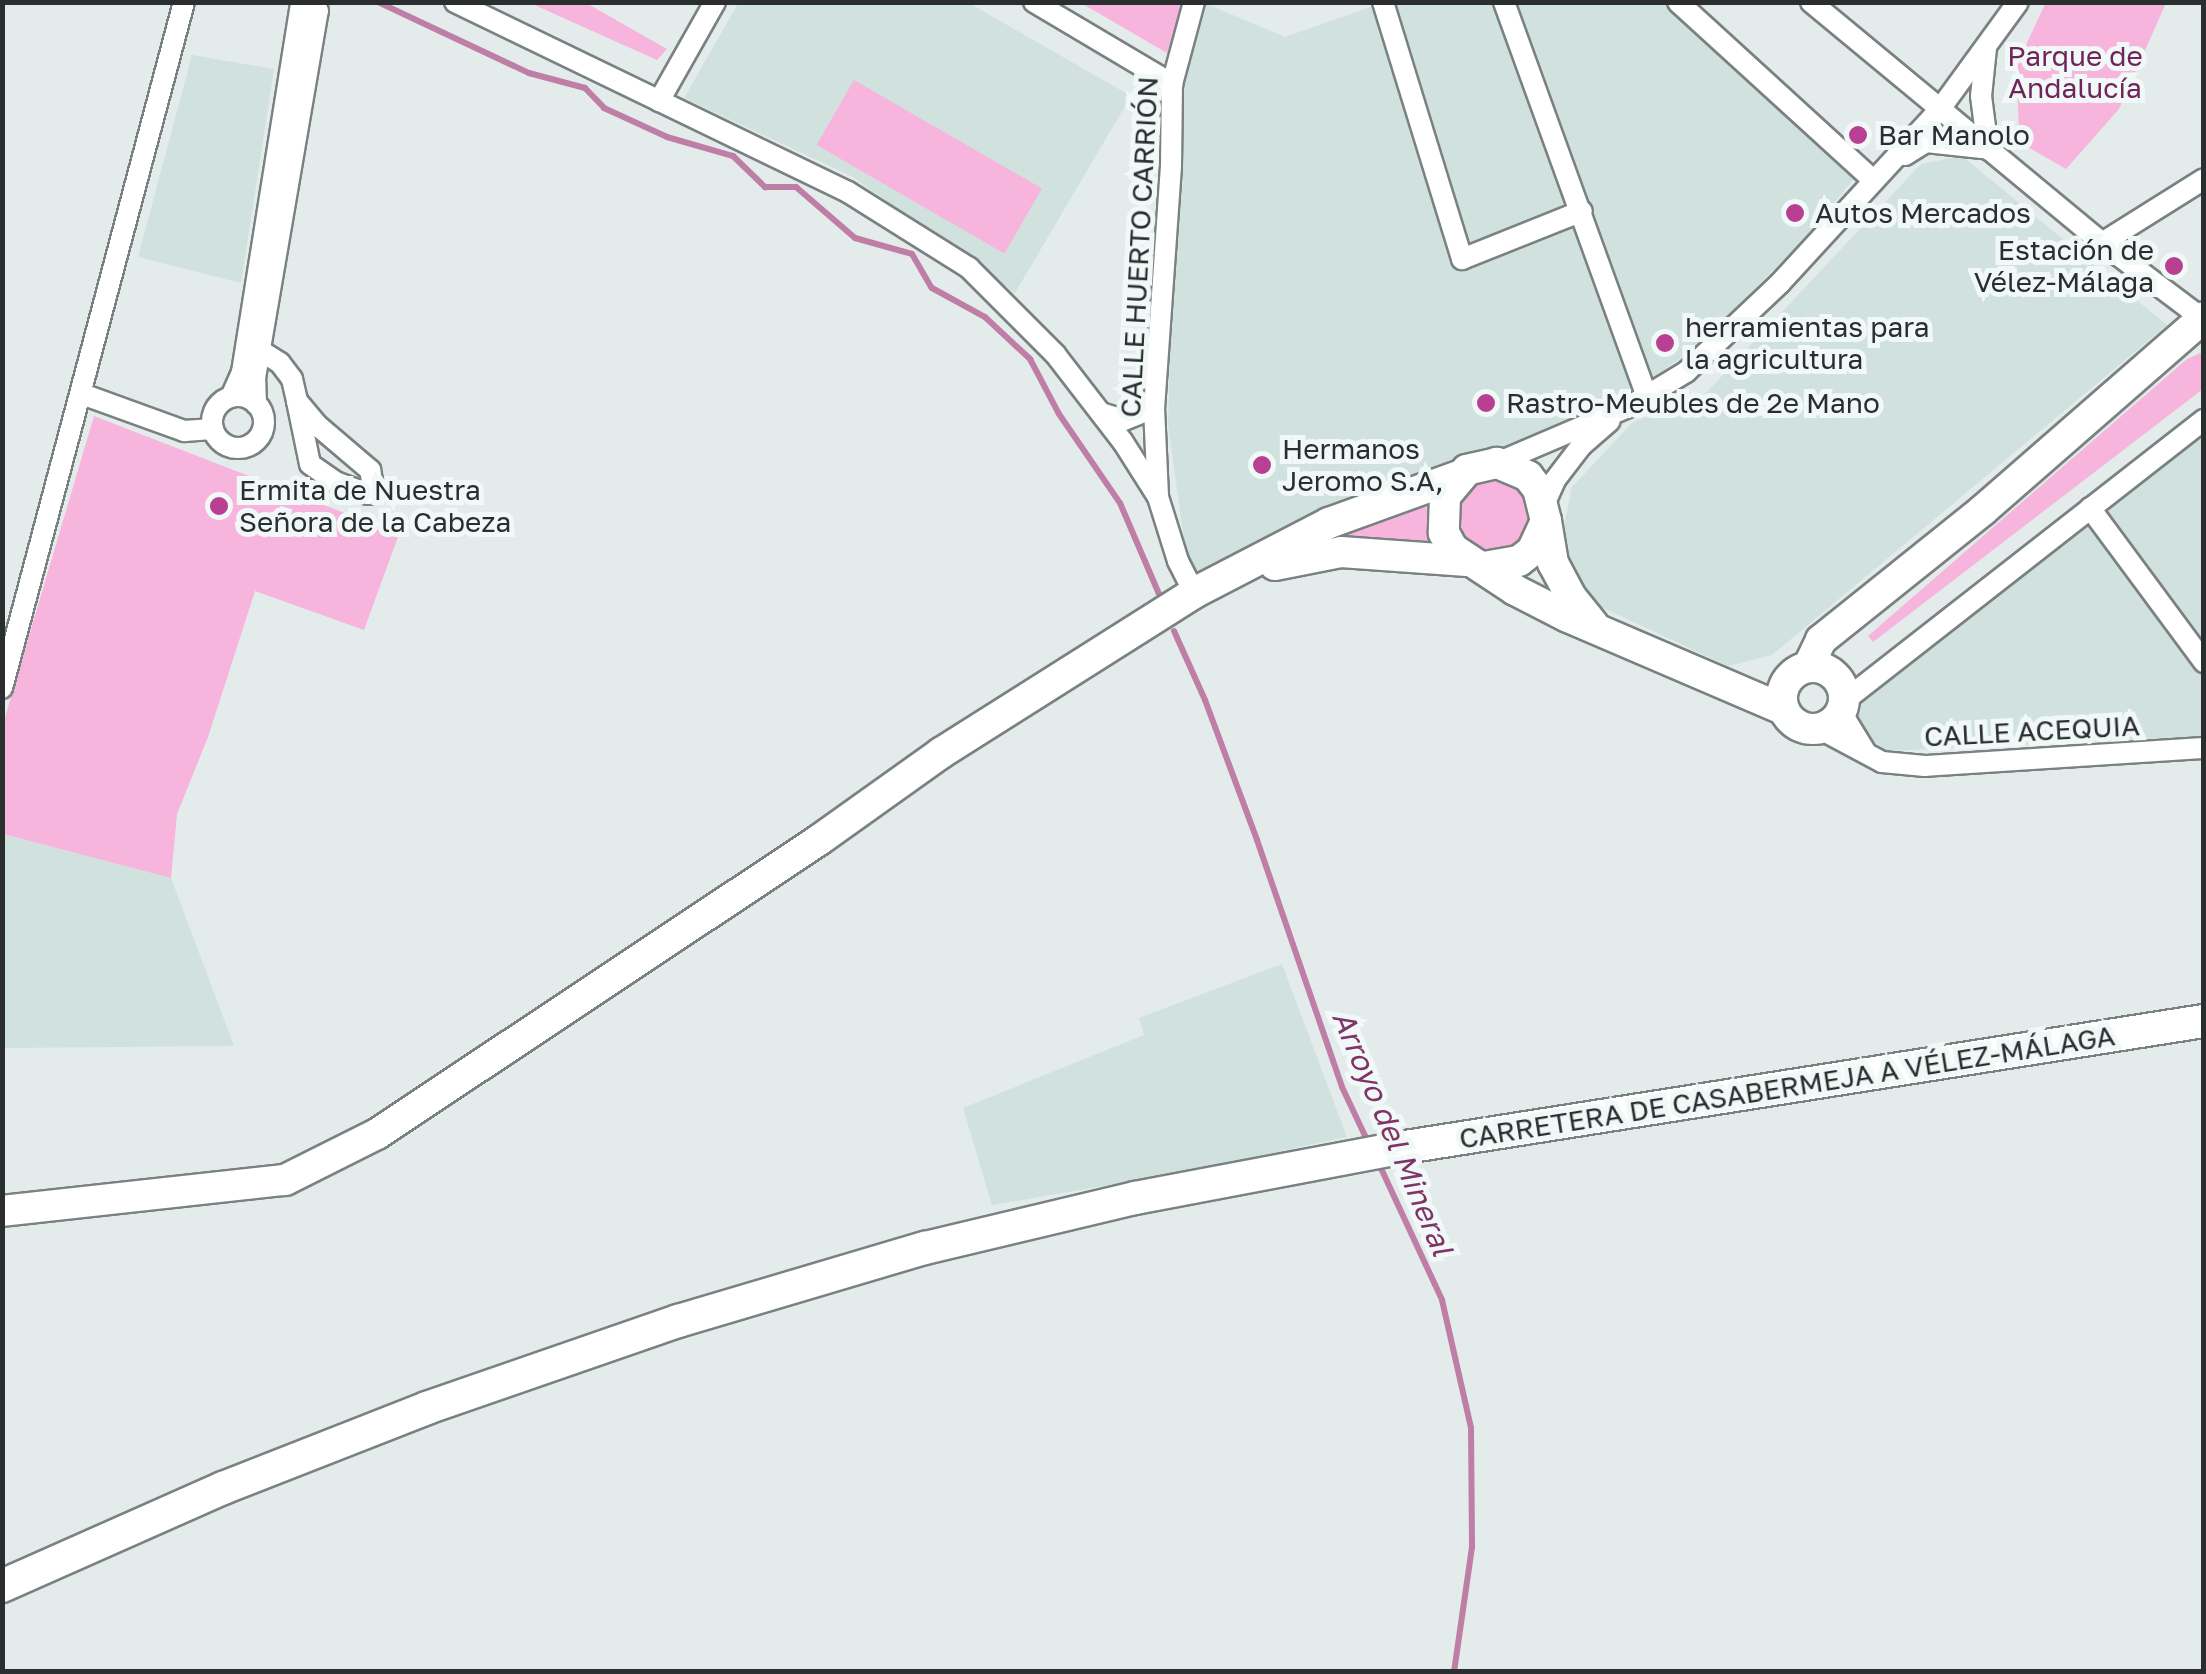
<!DOCTYPE html>
<html>
<head>
<meta charset="utf-8">
<style>
  body { margin:0 }
  #map { position:relative; width:2206px; height:1674px; overflow:hidden; background:#e3ecea; font-family:"Golos Text",sans-serif }
  div>[style] { position:absolute }
  .built>* { inset:0; background:#d0e1de }
  .green>* { inset:0; background:#f7b4dc; transform-origin:0 0 }
  .round { border-radius:50% }
  .stream>* { height:6px; margin:-3px; padding:0 3px; transform-origin:3px; border-radius:3px; background:#bf7ea6 }
  .roads { filter:drop-shadow(2px 0 #7a8281) drop-shadow(-2px 0 #7a8281) drop-shadow(0 2px #7a8281) drop-shadow(0 -2px #7a8281) }
  .street>* { height:20px; margin:-10px; padding:0 10px; transform-origin:10px; border-radius:10px; background:#fff }
  .street>.ring { margin:-10px; padding:0; box-sizing:content-box; background:none; border:20px solid #fff; border-radius:50% }
  .secondary>* { height:30px; margin:-15px; padding:0 15px; transform-origin:15px; border-radius:15px; background:#fff }
  .secondary>.ring { margin:-15px; padding:0; box-sizing:content-box; background:none; border:30px solid #fff; border-radius:50% }
  .primary>* { height:32px; margin:-16px; padding:0 16px; transform-origin:16px; border-radius:16px; background:#fff }
  .dots>* { width:28px; height:28px; translate:-50% -50%; box-sizing:border-box; border:5px solid #f0f9f7; border-radius:50% }
  span { translate:-50% -50%; white-space:nowrap; text-align:center; line-height:1.15; -webkit-text-stroke:10px #f0f9f7; paint-order:stroke }
  .park-label { font-size:28px; color:#712459 }
  .poi-label { font-size:28px; color:#2b2e2e }
  .left { translate:0 -50%; text-align:left }
  .right { translate:-100% -50%; text-align:right }
  .street-label { font-size:28px; color:#2b2e2e }
  .water-label { font-size:30px; color:#813367; font-style:italic }
  .frame { position:absolute; inset:0; border:5px solid #2b2e2e; pointer-events:none }
</style>
</head>
<body>
<div id="map">
  <div class="built">
    <div style="clip-path:polygon(739px 2px,969px 3px,1131px 96px,1015px 293px,853px 177px,684px 98px)"></div>
    <div style="clip-path:polygon(1202px 2px,1285px 37px,1382px 3px,1673px 3px,1859px 172px,1810px 233px,1697px 347px,1618px 401px,1201px 573px,1189px 565px,1185px 547px,1168px 425px,1177px 84px)"></div>
    <div style="clip-path:polygon(192px 55px,274px 69px,241px 283px,138px 257px)"></div>
    <div style="clip-path:polygon(1962px 156px,2167px 325px,1772px 655px,1728px 666px,1595px 604px,1572px 566px,1564px 526px,1572px 487px,1633px 422px,1704px 395px,1921px 164px)"></div>
    <div style="clip-path:polygon(2203px 435px,2203px 736px,1888px 751px,1859px 732px,1856px 700px)"></div>
    <div style="clip-path:polygon(2px 834px,171px 878px,234px 1046px,3px 1048px)"></div>
    <div style="clip-path:polygon(1282px 964px,1347px 1137px,1173px 1174px,992px 1205px,963px 1108px,1144px 1035px,1139px 1018px)"></div>
  </div>
  <div class="green">
    <div style="clip-path:polygon(2046px 2px,2166px 3px,2119px 109px,2066px 169px,2019px 142px,2017px 64px)"></div>
    <div style="clip-path:polygon(530px 3px,586px 3px,667px 49px,657px 60px)"></div>
    <div style="clip-path:polygon(1081px 3px,1182px 3px,1167px 53px)"></div>
    <div style="left:854px;top:80px;width:217px;height:75px;rotate:30deg"></div>
    <div style="clip-path:polygon(2203px 352px,2203px 389px,1873px 642px,1868px 636px,2187px 359px)"></div>
    <div style="clip-path:polygon(94px 416px,399px 534px,364px 630px,255px 591px,208px 737px,177px 814px,171px 878px,3px 834px,3px 724px)"></div>
    <div class="round" style="left:1457px;top:479px;width:74px;height:74px"></div>
    <div style="clip-path:polygon(1426px 501px,1430px 546px,1388px 540px,1332px 540px,1330px 535px)"></div>
  </div>
  <div class="stream">
    <div style="left:378px;top:2px;width:167px;rotate:25.2deg"></div>
    <div style="left:529px;top:73px;width:58px;rotate:15deg"></div>
    <div style="left:585px;top:88px;width:28px;rotate:46deg"></div>
    <div style="left:604px;top:108px;width:69px;rotate:24.7deg"></div>
    <div style="left:667px;top:137px;width:69px;rotate:16.1deg"></div>
    <div style="left:733px;top:156px;width:45px;rotate:44.1deg"></div>
    <div style="left:765px;top:187px;width:31px"></div>
    <div style="left:796px;top:187px;width:78px;rotate:40.8deg"></div>
    <div style="left:855px;top:238px;width:59px;rotate:15.7deg"></div>
    <div style="left:912px;top:254px;width:39px;rotate:60deg"></div>
    <div style="left:932px;top:288px;width:60px;rotate:28.7deg"></div>
    <div style="left:985px;top:317px;width:62px;rotate:43deg"></div>
    <div style="left:1030px;top:359px;width:62px;rotate:62.2deg"></div>
    <div style="left:1059px;top:414px;width:108px;rotate:55.6deg"></div>
    <div style="left:1120px;top:503px;width:99px;rotate:66.8deg"></div>
    <div style="left:1174px;top:631px;width:76px;rotate:65.8deg"></div>
    <div style="left:1205px;top:700px;width:149px;rotate:69.6deg"></div>
    <div style="left:1257px;top:840px;width:261px;rotate:71deg"></div>
    <div style="left:1342px;top:1087px;width:63px;rotate:64.7deg"></div>
    <div style="left:1379px;top:1164px;width:150px;rotate:65.1deg"></div>
    <div style="left:1442px;top:1300px;width:131px;rotate:77.2deg"></div>
    <div style="left:1471px;top:1428px;width:119px;rotate:89.5deg"></div>
    <div style="left:1472px;top:1547px;width:126px;rotate:98.2deg"></div>
  </div>
  <div class="roads">
    <div class="street">
      <div style="left:455px;top:2px;width:437px;rotate:25.8deg"></div>
      <div style="left:848px;top:192px;width:143px;rotate:32.1deg"></div>
      <div style="left:969px;top:268px;width:122px;rotate:45deg"></div>
      <div style="left:1055px;top:354px;width:111px;rotate:52.3deg"></div>
      <div style="left:1123px;top:442px;width:65px;rotate:57.5deg"></div>
      <div style="left:1034px;top:2px;width:161px;rotate:30.7deg"></div>
      <div style="left:1194px;top:2px;width:85px;rotate:105deg"></div>
      <div style="left:1172px;top:84px;width:82px;rotate:90.7deg"></div>
      <div style="left:1171px;top:166px;width:243px;rotate:94deg"></div>
      <div style="left:1154px;top:408px;width:89px;rotate:87.4deg"></div>
      <div style="left:1158px;top:497px;width:67px;rotate:72.6deg"></div>
      <div style="left:1178px;top:561px;width:36px;rotate:63deg"></div>
      <div style="left:1383px;top:2px;width:269px;rotate:72.9deg"></div>
      <div style="left:1462px;top:259px;width:129px;rotate:-21.8deg"></div>
      <div style="left:1504px;top:2px;width:420px;rotate:70.1deg"></div>
      <div style="left:1678px;top:2px;width:265px;rotate:42.4deg"></div>
      <div style="left:1811px;top:2px;width:378px;rotate:39.6deg"></div>
      <div style="left:2102px;top:243px;width:128px;rotate:37deg"></div>
      <div style="left:1986px;top:48px;width:48px;rotate:95.9deg"></div>
      <div style="left:1981px;top:96px;width:54px;rotate:82.6deg"></div>
      <div style="left:659px;top:101px;width:114px;rotate:-60.5deg"></div>
      <div style="left:1905px;top:155px;width:25px;rotate:-32deg"></div>
      <div style="left:1926px;top:142px;width:56px;rotate:6.1deg"></div>
      <div style="left:2102px;top:243px;width:120px;rotate:-32.1deg"></div>
      <div style="left:261px;top:351px;width:22px;rotate:32deg"></div>
      <div style="left:280px;top:363px;width:20px;rotate:53deg"></div>
      <div style="left:292px;top:379px;width:23px;rotate:77deg"></div>
      <div style="left:297px;top:401px;width:31px;rotate:50deg"></div>
      <div style="left:317px;top:425px;width:70px;rotate:40.3deg"></div>
      <div style="left:370px;top:470px;width:20px;rotate:79deg"></div>
      <div style="left:374px;top:490px;width:7px;rotate:146deg"></div>
      <div style="left:368px;top:494px;width:33px;rotate:-160deg"></div>
      <div style="left:337px;top:483px;width:33px;rotate:-145deg"></div>
      <div style="left:310px;top:464px;width:64px;rotate:-101.7deg"></div>
      <div style="left:82px;top:394px;width:109px;rotate:19.9deg"></div>
      <div style="left:184px;top:431px;width:29px;rotate:-4deg"></div>
      <div class="ring" style="left:212px;top:396px;width:32px;height:32px"></div>
      <div style="left:231px;top:397px;width:27px;rotate:-66deg"></div>
      <div style="left:242px;top:372px;width:374px;rotate:-80.9deg"></div>
      <div style="left:256px;top:404px;width:26px;rotate:-92deg"></div>
      <div style="left:255px;top:378px;width:372px;rotate:-80.3deg"></div>
      <div style="left:318px;top:11px;width:19px;rotate:-152deg"></div>
      <div style="left:1101px;top:413px;width:24px;rotate:17deg"></div>
      <div style="left:1124px;top:420px;width:32px;rotate:-22deg"></div>
      <div style="left:1497px;top:463px;width:142px;rotate:-23.1deg"></div>
      <div style="left:1628px;top:407px;width:68px;rotate:-31.1deg"></div>
      <div style="left:1686px;top:372px;width:129px;rotate:-43.4deg"></div>
      <div style="left:1780px;top:283px;width:236px;rotate:-47.4deg"></div>
      <div style="left:1940px;top:109px;width:132px;rotate:-53.9deg"></div>
      <div style="left:1544px;top:505px;width:27px;rotate:-66deg"></div>
      <div style="left:1555px;top:480px;width:43px;rotate:-52.6deg"></div>
      <div style="left:1581px;top:446px;width:38px;rotate:-41deg"></div>
      <div style="left:2090px;top:508px;width:192px;rotate:53.5deg"></div>
      <div style="left:2px;top:688px;width:710px;rotate:-75.14deg"></div>
      <div style="left:1844px;top:701px;width:457px;rotate:-38deg"></div>
      <div style="left:1841px;top:712px;width:46px;rotate:58.4deg"></div>
      <div style="left:1820px;top:729px;width:70px;rotate:28deg"></div>
      <div style="left:1882px;top:762px;width:43px;rotate:5.3deg"></div>
      <div style="left:1925px;top:766px;width:280px;rotate:-3.7deg"></div>
    </div>
    <div class="secondary">
      <div style="left:1546px;top:521px;width:43px;rotate:80.5deg"></div>
      <div style="left:1553px;top:563px;width:38px;rotate:62deg"></div>
      <div style="left:1571px;top:597px;width:35px;rotate:51deg"></div>
      <div style="left:1275px;top:565px;width:67px;rotate:-11.1deg"></div>
      <div style="left:1341px;top:552px;width:126px;rotate:4.1deg"></div>
      <div style="left:1484px;top:567px;width:36px;rotate:-10deg"></div>
      <div style="left:1519px;top:561px;width:16px;rotate:-38deg"></div>
      <div style="left:1532px;top:551px;width:33px;rotate:-65deg"></div>
      <div style="left:1546px;top:521px;width:33px;rotate:-104deg"></div>
      <div style="left:1538px;top:489px;width:16px;rotate:-128deg"></div>
      <div style="left:1528px;top:476px;width:34px;rotate:-157deg"></div>
      <div style="left:1497px;top:463px;width:31px;rotate:167deg"></div>
      <div style="left:1467px;top:470px;width:34px;rotate:130deg"></div>
      <div style="left:1445px;top:496px;width:37px;rotate:92deg"></div>
      <div style="left:1444px;top:533px;width:18px;rotate:61deg"></div>
      <div style="left:1453px;top:549px;width:74px;rotate:33.5deg"></div>
      <div style="left:1515px;top:590px;width:59px;rotate:27deg"></div>
      <div style="left:1568px;top:617px;width:234px;rotate:23.2deg"></div>
      <div style="left:1808px;top:667px;width:30px;rotate:-64deg"></div>
      <div style="left:1821px;top:640px;width:208px;rotate:-38.7deg"></div>
      <div style="left:1983px;top:510px;width:293px;rotate:-41.1deg"></div>
      <div class="ring" style="left:1782px;top:667px;width:32px;height:32px"></div>
      <div style="left:2px;top:1211px;width:285px;rotate:-6.3deg"></div>
      <div style="left:285px;top:1180px;width:103px;rotate:-26.6deg"></div>
      <div style="left:377px;top:1134px;width:531px;rotate:-33.63deg"></div>
      <div style="left:819px;top:840px;width:150px;rotate:-35.5deg"></div>
      <div style="left:941px;top:753px;width:299px;rotate:-32.3deg"></div>
      <div style="left:1194px;top:593px;width:152px;rotate:-27.4deg"></div>
      <div style="left:1329px;top:523px;width:138px;rotate:-19.9deg"></div>
    </div>
    <div class="primary">
      <div style="left:2px;top:1586px;width:242px;rotate:-23.9deg"></div>
      <div style="left:223px;top:1488px;width:219px;rotate:-21.4deg"></div>
      <div style="left:427px;top:1408px;width:266px;rotate:-19.1deg"></div>
      <div style="left:678px;top:1321px;width:258px;rotate:-16.5deg"></div>
      <div style="left:925px;top:1248px;width:216px;rotate:-13.4deg"></div>
      <div style="left:1135px;top:1198px;width:269px;rotate:-10.7deg"></div>
      <div style="left:1399px;top:1148px;width:815px;rotate:-8.97deg"></div>
    </div>
  </div>
  <div class="dots">
    <div style="left:1858px;top:135px;background:#b83f92"></div>
    <div style="left:1795px;top:213px;background:#b83f92"></div>
    <div style="left:2174px;top:266px;background:#b83f92"></div>
    <div style="left:1665px;top:343px;background:#b83f92"></div>
    <div style="left:1486px;top:403px;background:#b83f92"></div>
    <div style="left:1262px;top:465px;background:#b83f92"></div>
    <div style="left:219px;top:506px;background:#b83f92"></div>
  </div>
  <div class="park-label">
    <span style="left:2075px;top:72px">Parque de<br>Andalucía</span>
  </div>
  <div class="poi-label">
    <span class="left" style="left:1878px;top:135px">Bar Manolo</span>
    <span class="left" style="left:1815px;top:213px">Autos Mercados</span>
    <span class="right" style="left:2154px;top:266px">Estación de<br>Vélez-Málaga</span>
    <span class="left" style="left:1685px;top:343px">herramientas para<br>la agricultura</span>
    <span class="left" style="left:1506px;top:403px">Rastro-Meubles de 2e Mano</span>
    <span class="left" style="left:1282px;top:465px">Hermanos<br>Jeromo S.A,</span>
    <span class="left" style="left:239px;top:506px">Ermita de Nuestra<br>Señora de la Cabeza</span>
  </div>
  <div class="street-label">
    <span style="left:1139px;top:247px;rotate:-87deg">CALLE HUERTO CARRIÓN</span>
    <span style="left:2032px;top:731px;rotate:-3deg">CALLE ACEQUIA</span>
    <span style="left:1787px;top:1087px;rotate:-9deg">CARRETERA DE CASABERMEJA A VÉLEZ-MÁLAGA</span>
  </div>
  <div class="water-label">
    <span style="left:1393px;top:1133px;rotate:67deg">Arroyo del Mineral</span>
  </div>
  <div class="frame"></div>
</div>
</body>
</html>
